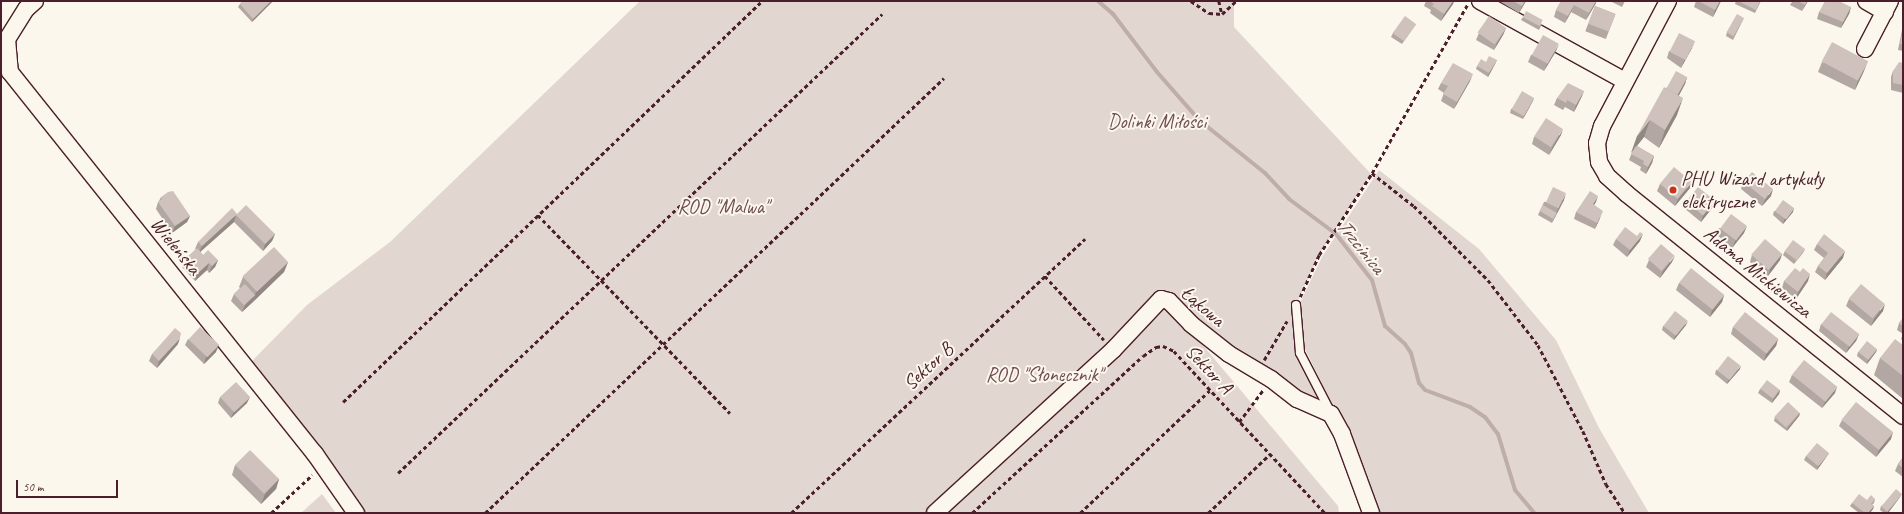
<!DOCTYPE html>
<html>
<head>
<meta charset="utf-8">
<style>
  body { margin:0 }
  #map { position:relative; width:1904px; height:514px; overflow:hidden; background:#fbf7ec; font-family:Caveat,sans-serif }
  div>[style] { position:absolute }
  .green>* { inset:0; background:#e2d7d0 }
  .stream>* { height:4px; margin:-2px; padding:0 2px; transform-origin:2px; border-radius:2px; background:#bfadaa }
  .path>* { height:2.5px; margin-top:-1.25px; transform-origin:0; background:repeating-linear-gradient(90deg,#4a1f2b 0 4px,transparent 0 7px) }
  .roads { filter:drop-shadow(1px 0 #4a1f2b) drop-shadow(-1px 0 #4a1f2b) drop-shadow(0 1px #4a1f2b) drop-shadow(0 -1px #4a1f2b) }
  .service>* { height:8px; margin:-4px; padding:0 4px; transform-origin:4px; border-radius:4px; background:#fbf7ec }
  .minor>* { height:16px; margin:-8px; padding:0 8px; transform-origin:8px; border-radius:8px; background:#fbf7ec }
  .wall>* { inset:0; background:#b2a7a2; transform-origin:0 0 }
  .shaded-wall>* { inset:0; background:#918884 }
  .building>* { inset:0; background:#cfc2bc; transform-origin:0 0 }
  .dots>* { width:11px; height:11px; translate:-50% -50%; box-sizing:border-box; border:2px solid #fbf7ec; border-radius:50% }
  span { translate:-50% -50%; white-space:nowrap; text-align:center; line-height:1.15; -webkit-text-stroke:4px #fbf7ec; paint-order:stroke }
  .park-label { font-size:20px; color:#704d54 }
  .poi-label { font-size:20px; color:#4a1f2b }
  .left { translate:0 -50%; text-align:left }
  .street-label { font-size:20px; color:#4a1f2b }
  .water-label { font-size:21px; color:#6d4a51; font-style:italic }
  .frame { position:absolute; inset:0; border:2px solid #4a1f2b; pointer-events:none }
  .scale { position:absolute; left:16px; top:480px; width:102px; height:18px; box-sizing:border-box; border:2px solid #4a1f2b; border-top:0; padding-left:5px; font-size:12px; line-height:14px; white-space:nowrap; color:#4a1f2b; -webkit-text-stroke:3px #fbf7ec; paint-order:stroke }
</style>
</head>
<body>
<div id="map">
  <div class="green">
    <div style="clip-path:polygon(640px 1px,1236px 1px,1234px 4px,1234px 27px,1371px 174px,1319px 255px,1296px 305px,1300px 353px,1331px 414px,1297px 399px,1164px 299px,1338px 506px,1339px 513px,357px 513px,249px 364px,307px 305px,390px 242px)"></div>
    <div style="clip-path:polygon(1379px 170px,1479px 249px,1556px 340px,1599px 428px,1649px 513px,1375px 513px,1342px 425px,1305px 349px,1299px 305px,1322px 257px)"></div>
    <div style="clip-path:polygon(322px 494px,336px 513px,301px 513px)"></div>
  </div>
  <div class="stream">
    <div style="left:1098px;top:1px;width:20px;rotate:41deg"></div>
    <div style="left:1113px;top:14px;width:73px;rotate:52.8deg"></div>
    <div style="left:1157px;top:72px;width:64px;rotate:48.8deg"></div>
    <div style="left:1199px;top:120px;width:85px;rotate:38.8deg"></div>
    <div style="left:1265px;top:173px;width:35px;rotate:47deg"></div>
    <div style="left:1289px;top:199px;width:59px;rotate:36.7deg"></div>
    <div style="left:1336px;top:234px;width:58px;rotate:52deg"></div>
    <div style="left:1372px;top:280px;width:48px;rotate:74.2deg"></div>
    <div style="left:1385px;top:326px;width:27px;rotate:42deg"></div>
    <div style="left:1405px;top:344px;width:11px;rotate:56deg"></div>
    <div style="left:1411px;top:353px;width:31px;rotate:75deg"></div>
    <div style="left:1419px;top:383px;width:9px;rotate:49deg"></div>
    <div style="left:1425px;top:390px;width:48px;rotate:20.7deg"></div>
    <div style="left:1470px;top:407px;width:18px;rotate:34deg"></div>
    <div style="left:1485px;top:417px;width:21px;rotate:53deg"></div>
    <div style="left:1498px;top:434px;width:59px;rotate:73.1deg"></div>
    <div style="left:1515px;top:490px;width:30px;rotate:50deg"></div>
  </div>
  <div class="path">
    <div style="left:1191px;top:1px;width:22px;rotate:34deg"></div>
    <div style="left:1209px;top:13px;width:13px;rotate:4deg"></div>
    <div style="left:1222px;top:14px;width:19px;rotate:-43deg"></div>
    <div style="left:1219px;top:1px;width:13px;rotate:77deg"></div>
    <div style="left:1372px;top:173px;width:53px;rotate:38.2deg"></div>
    <div style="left:1414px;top:206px;width:105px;rotate:45deg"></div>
    <div style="left:1488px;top:280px;width:82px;rotate:52.4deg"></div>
    <div style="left:1538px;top:345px;width:97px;rotate:62.4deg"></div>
    <div style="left:1583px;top:431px;width:58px;rotate:66.5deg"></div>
    <div style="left:1606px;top:484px;width:35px;rotate:57deg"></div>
    <div style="left:538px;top:215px;width:276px;rotate:45.9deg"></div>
    <div style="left:1045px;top:276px;width:87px;rotate:47.3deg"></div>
    <div style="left:1300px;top:297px;width:46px;rotate:-65.7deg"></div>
    <div style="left:1319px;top:255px;width:98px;rotate:-57.1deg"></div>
    <div style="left:1372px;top:173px;width:193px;rotate:-60.5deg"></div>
    <div style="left:1264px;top:360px;width:45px;rotate:-59.5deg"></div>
    <div style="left:343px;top:402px;width:580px;rotate:-43.74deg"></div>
    <div style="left:1239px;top:422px;width:40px;rotate:-53deg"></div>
    <div style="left:398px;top:473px;width:667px;rotate:-43.48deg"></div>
    <div style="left:271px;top:513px;width:56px;rotate:-42.8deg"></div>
    <div style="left:485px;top:513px;width:632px;rotate:-43.46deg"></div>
    <div style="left:791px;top:513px;width:402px;rotate:-43deg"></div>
    <div style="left:972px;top:513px;width:232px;rotate:-42.6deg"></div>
    <div style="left:1143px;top:356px;width:16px;rotate:-35deg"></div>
    <div style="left:1156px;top:347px;width:7px;rotate:-8deg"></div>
    <div style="left:1163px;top:346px;width:12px;rotate:24deg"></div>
    <div style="left:1174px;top:351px;width:221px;rotate:47deg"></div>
    <div style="left:1080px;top:513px;width:178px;rotate:-43.4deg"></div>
    <div style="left:1208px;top:513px;width:86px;rotate:-43.6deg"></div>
  </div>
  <div class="roads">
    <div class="service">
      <div style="left:1296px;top:305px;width:48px;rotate:85.2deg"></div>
      <div style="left:1300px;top:353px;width:68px;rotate:62.7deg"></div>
    </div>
    <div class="minor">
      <div style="left:35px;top:1px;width:12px;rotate:138deg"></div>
      <div style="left:26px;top:9px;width:36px;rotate:122deg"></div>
      <div style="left:7px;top:39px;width:33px;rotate:85deg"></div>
      <div style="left:10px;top:72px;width:489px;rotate:51.4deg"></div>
      <div style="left:315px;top:454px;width:72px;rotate:55.2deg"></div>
      <div style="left:1480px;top:1px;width:166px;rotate:28.9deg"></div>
      <div style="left:1668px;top:1px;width:141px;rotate:117.8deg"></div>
      <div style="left:1602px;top:126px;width:18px;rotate:106deg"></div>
      <div style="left:1597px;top:143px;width:19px;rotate:84deg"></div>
      <div style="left:1599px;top:162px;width:16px;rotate:60deg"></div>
      <div style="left:1607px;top:176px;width:27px;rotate:42deg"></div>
      <div style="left:1627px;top:194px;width:354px;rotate:38.8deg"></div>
      <div style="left:1866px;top:1px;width:22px;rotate:30deg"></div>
      <div style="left:1865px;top:49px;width:54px;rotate:-62.5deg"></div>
      <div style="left:935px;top:513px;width:241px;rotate:-42.5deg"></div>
      <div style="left:1113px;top:350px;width:70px;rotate:-46.7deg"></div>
      <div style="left:1161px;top:299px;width:8px;rotate:14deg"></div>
      <div style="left:1169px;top:301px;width:32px;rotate:46deg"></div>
      <div style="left:1191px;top:324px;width:48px;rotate:38.3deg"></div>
      <div style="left:1229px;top:354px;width:49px;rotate:30.8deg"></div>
      <div style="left:1271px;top:379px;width:33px;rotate:38deg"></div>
      <div style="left:1297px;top:399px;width:37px;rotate:24deg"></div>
      <div style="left:1331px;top:414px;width:23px;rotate:61deg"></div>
      <div style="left:1342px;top:434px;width:84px;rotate:69.8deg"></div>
    </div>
  </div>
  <div class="wall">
    <div style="clip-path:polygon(243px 1px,273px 1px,252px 22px,238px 7px,240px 4px)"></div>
    <div style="clip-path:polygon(1426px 1px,1454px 1px,1453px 4px,1441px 21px,1430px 13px,1431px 10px,1424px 6px)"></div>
    <div style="clip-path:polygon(1499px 1px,1526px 1px,1519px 13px)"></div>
    <div style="clip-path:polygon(1561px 1px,1596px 3px,1586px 20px,1571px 12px,1565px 23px,1554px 17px,1556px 10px)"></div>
    <div style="clip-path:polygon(1610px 1px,1625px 1px,1622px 7px)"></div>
    <div style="clip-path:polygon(1696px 1px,1721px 1px,1713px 17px,1694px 7px)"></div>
    <div style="clip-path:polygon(1736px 1px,1761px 1px,1755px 13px,1735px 4px)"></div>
    <div style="clip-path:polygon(1790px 1px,1808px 1px,1802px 11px,1790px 5px,1792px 2px)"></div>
    <div style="left:1595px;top:6px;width:22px;height:27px;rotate:21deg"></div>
    <div style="clip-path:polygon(1851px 7px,1849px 14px,1841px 28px,1817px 19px,1819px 12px)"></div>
    <div style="clip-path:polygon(1523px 17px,1542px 24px,1539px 30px,1521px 20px)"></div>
    <div style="clip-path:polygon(1744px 18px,1733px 40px,1726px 36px,1727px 32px)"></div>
    <div style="clip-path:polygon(1903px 25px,1903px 51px,1898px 50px)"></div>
    <div style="clip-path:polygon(1414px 27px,1402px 44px,1391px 37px,1393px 33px)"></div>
    <div style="clip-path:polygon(1506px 28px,1503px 35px,1494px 50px,1476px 40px,1479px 33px)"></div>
    <div style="clip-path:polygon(1692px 48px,1681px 68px,1667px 58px,1669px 51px)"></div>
    <div style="clip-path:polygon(1556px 51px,1544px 71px,1528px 62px,1531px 55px)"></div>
    <div style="clip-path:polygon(1497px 60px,1495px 64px,1488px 77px,1476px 69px,1477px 66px,1486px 62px)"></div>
    <div style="clip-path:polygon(1822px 62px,1864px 71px,1855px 90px,1818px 72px)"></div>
    <div style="clip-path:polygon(1903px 63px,1903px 93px,1891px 90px,1891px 77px,1893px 71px)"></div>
    <div style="clip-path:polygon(1687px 77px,1685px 84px,1679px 95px,1677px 115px,1659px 148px,1644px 137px,1637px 146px,1654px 156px,1652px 163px,1646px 174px,1640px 170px,1641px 167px,1629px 160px,1633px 150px,1631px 153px,1666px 88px)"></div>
    <div style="clip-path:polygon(1470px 81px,1454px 109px,1441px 101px,1444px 93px,1438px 89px,1441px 83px)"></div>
    <div style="clip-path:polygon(1584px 91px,1581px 98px,1574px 112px,1565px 107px,1563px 110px,1554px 105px,1557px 98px)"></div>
    <div style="clip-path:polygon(1534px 98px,1523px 119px,1510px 113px,1511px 109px)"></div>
    <div style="clip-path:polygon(1561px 135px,1549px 155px,1532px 144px,1534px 137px)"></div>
    <div style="clip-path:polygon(1743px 182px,1771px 196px,1762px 206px,1741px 189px)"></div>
    <div style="clip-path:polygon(1660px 184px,1690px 188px,1675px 206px,1657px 191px)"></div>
    <div style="clip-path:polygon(161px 197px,190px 216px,187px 222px,172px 233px,156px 209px,158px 202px,159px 201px)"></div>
    <div style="clip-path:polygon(1564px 200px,1552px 223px,1538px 215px,1544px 202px)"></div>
    <div style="clip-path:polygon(1596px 202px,1594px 205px,1600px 218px,1595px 229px,1574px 219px,1576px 212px)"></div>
    <div style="clip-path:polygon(1686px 202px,1713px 207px,1701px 222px,1684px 208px)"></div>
    <div style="clip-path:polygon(1774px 211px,1793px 212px,1783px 224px,1773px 215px)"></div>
    <div style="clip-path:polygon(237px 214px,275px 234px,272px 241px,263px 251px,234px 222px,200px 252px,203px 255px,218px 260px,215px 267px,209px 273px,207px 270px,195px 281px,182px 267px,184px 260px,196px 250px,195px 249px,198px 242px)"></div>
    <div style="clip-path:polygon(1719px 228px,1744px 233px,1732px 248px,1717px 235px)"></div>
    <div style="clip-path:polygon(1616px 239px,1640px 241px,1627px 257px,1613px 245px)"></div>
    <div style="clip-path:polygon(1817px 244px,1843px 258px,1825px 280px,1815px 272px,1818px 266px,1824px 258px,1814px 250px)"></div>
    <div style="clip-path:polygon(1805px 249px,1803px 253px,1794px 264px,1783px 255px,1785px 251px)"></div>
    <div style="clip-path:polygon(1782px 254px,1780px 260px,1768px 276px,1750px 262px,1752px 255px)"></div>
    <div style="clip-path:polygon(1649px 260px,1672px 262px,1660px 278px,1646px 267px)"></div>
    <div style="clip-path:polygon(288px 262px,284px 272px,242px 312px,231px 301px,234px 294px,240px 288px,239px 287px,243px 277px)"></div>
    <div style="clip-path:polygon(1800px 272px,1808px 281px,1796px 299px,1782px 288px,1784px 281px)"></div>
    <div style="clip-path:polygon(1679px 283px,1724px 295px,1722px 302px,1710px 317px,1676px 290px)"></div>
    <div style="clip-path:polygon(1849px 299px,1883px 311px,1871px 326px,1846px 306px)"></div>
    <div style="clip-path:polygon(1903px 318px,1903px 341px,1901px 339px,1903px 334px,1897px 330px,1899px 323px)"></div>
    <div style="clip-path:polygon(1821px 324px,1859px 334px,1856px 341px,1846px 353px,1819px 331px)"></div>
    <div style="clip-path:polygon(1686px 325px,1674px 340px,1662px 330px,1663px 326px)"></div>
    <div style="clip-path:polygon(1733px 327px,1778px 339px,1776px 346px,1764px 361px,1731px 334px)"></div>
    <div style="clip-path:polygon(188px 339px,216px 352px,204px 364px,185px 345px)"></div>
    <div style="clip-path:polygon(178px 344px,157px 368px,149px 361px,152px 354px)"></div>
    <div style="clip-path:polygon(1903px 345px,1903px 399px,1874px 375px,1880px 358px)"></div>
    <div style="clip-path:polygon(1877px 349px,1876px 352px,1867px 364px,1857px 356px,1858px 352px)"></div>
    <div style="clip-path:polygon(1740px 369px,1727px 384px,1715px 374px,1716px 370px)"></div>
    <div style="clip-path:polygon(1792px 375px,1835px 393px,1822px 408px,1789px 382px)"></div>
    <div style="clip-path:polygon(1760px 389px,1780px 390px,1779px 394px,1772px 403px,1758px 393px)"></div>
    <div style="clip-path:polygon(220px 397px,247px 403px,231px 418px,218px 403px)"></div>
    <div style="clip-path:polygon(1800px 413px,1799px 416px,1787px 431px,1774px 421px,1775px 417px)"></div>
    <div style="clip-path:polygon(1842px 420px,1891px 439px,1876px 457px,1839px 426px)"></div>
    <div style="clip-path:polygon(1829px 453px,1827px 456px,1817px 470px,1804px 460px,1806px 456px)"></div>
    <div style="clip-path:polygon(1903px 457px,1903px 477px,1895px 471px,1898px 464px)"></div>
    <div style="clip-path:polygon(235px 465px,279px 479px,276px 489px,261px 504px,232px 475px)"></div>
    <div style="clip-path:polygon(1900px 497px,1888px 513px,1884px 513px,1880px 510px,1881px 506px)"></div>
    <div style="clip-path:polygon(1875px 499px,1874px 503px,1872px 505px,1874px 506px,1873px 509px,1870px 513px,1859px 513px,1850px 506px,1852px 503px)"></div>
  </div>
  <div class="shaded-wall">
    <div style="clip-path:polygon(271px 1px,273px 1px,252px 22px,253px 19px)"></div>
    <div style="clip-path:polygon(1453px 1px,1454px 1px,1453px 4px,1441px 21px,1444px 14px)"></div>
    <div style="clip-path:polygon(1525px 1px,1526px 1px,1519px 13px,1522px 6px)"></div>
    <div style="clip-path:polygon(1596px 1px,1596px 3px,1586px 20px,1589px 13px)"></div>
    <div style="clip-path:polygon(1720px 1px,1721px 1px,1713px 17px,1715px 10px)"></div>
    <div style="clip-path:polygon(1807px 1px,1808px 1px,1802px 11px)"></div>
    <div style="clip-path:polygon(1574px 5px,1571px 12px,1565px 23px,1568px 16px)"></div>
    <div style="clip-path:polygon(1851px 7px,1849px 14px,1841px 28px,1843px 22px)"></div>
    <div style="clip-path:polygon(1506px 28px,1503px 35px,1494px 50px,1497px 43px)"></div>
    <div style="clip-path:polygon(1695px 41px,1692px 48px,1681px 68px,1684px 61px)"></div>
    <div style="clip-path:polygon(1559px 44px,1556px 51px,1544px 71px,1547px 64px)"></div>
    <div style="clip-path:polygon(1497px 60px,1495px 64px,1488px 77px,1489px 73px)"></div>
    <div style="clip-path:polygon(1868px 61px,1864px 71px,1855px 90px,1858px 80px)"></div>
    <div style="clip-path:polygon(1473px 74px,1470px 81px,1454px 109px,1457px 102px)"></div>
    <div style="clip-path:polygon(1687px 77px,1685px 84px,1670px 112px,1672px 105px)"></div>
    <div style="clip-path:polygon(1584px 91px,1581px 98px,1574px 112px,1576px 105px)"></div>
    <div style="clip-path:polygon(1534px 98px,1533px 101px,1523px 119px,1524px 116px)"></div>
    <div style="clip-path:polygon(1683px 98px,1677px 115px,1659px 148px,1665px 130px)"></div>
    <div style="clip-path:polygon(1650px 120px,1644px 137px,1631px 153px,1637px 136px)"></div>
    <div style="clip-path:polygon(1563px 129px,1561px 135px,1549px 155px,1552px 148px)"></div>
    <div style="clip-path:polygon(1654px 156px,1652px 163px,1646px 174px,1648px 167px)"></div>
    <div style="clip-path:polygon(1692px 182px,1690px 188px,1675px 206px,1678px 199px)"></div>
    <div style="clip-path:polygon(1773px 189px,1771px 196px,1762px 206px,1765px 200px)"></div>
    <div style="clip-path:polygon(1566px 193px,1564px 200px,1552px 223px,1558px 209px)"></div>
    <div style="clip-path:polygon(1598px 196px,1596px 202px,1590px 211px,1593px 204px)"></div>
    <div style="clip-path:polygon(1715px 201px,1713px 207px,1701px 222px,1703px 215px)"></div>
    <div style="clip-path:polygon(1794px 208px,1793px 212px,1783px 224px,1784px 220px)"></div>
    <div style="clip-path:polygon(1603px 211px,1600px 218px,1595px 229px,1597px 223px)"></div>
    <div style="clip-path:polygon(236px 215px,234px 222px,199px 253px,202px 246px)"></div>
    <div style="clip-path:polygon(190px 216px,187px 222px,172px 233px,175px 226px)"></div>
    <div style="clip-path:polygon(1747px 226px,1744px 233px,1732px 248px,1735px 241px)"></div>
    <div style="clip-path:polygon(275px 234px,272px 241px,263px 251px,265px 244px)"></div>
    <div style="clip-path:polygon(1643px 234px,1640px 241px,1627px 257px,1630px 250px)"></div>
    <div style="clip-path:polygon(1845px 251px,1843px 258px,1825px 280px,1827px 273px)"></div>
    <div style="clip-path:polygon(1782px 254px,1780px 260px,1768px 276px,1770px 269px)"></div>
    <div style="clip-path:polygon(1675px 256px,1672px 262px,1660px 278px,1663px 271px)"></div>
    <div style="clip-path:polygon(218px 260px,215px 267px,209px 273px,212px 266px)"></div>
    <div style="clip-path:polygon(288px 262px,284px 272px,253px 302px,256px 292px)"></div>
    <div style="clip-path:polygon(209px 263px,207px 270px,195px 281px,197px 274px)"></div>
    <div style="clip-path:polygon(1810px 274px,1808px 281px,1796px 299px,1798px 292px)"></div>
    <div style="clip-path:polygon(255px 295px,253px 302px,242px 312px,245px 305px)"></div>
    <div style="clip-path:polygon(1724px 295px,1722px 302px,1710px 317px,1712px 310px)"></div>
    <div style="clip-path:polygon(1885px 304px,1883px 311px,1871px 326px,1874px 319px)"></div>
    <div style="clip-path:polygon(1688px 321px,1686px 325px,1674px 340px,1675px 336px)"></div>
    <div style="clip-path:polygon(1859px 334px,1856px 341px,1846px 353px,1849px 346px)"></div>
    <div style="clip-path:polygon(180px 338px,178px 344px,157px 368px,159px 361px)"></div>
    <div style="clip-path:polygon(1778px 339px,1776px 346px,1764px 361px,1766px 354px)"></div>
    <div style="clip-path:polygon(219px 345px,216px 352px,204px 364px,206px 357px)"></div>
    <div style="clip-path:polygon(1877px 349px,1876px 352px,1867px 364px,1868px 360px)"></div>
    <div style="clip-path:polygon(1741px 366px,1740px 369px,1727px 384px,1728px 381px)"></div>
    <div style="clip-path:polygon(1837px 387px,1835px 393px,1822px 408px,1825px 402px)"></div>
    <div style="clip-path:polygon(1780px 390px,1779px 394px,1772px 403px,1773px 400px)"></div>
    <div style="clip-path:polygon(250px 397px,247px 403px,231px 418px,234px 411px)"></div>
    <div style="clip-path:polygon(1800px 413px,1799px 416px,1787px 431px,1788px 428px)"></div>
    <div style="clip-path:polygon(1893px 432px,1891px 439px,1876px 457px,1879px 450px)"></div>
    <div style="clip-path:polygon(1829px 453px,1827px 456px,1817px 470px,1818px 466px)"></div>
    <div style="clip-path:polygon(279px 479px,276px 489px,261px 504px,265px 494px)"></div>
    <div style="clip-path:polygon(1902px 494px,1900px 497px,1888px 513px,1887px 513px,1888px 511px)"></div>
    <div style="clip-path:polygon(1874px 506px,1873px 509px,1870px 513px,1868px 513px)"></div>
  </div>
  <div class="building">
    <div style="clip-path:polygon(243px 1px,271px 1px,253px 19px,240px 4px)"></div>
    <div style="clip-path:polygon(1430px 1px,1453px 1px,1444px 14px,1432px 6px,1434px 4px)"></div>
    <div style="clip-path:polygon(1513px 1px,1525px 1px,1522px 6px)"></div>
    <div style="clip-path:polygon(1561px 1px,1596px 1px,1589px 13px,1574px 5px,1568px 16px,1556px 10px)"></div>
    <div style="clip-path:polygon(1698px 1px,1720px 1px,1715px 10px)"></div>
    <div style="clip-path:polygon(1738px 1px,1760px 1px,1756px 10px)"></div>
    <div style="clip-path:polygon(1798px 1px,1807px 1px,1805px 5px)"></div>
    <div style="clip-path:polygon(1825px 1px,1839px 1px,1851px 7px,1843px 22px,1819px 12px)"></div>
    <div style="left:1595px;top:6px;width:22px;height:19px;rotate:21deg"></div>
    <div style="left:1526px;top:11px;width:19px;height:7px;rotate:28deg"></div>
    <div style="left:1737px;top:14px;width:8px;height:21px;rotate:30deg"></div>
    <div style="left:1405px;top:16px;width:14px;height:21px;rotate:36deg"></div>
    <div style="left:1489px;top:16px;width:21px;height:20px;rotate:35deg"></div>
    <div style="clip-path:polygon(1903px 29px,1903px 44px,1900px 44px)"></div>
    <div style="left:1679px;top:33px;width:18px;height:21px;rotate:27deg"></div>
    <div style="left:1543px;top:35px;width:18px;height:23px;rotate:29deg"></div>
    <div style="left:1832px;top:42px;width:41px;height:22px;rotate:28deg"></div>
    <div style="clip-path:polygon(1489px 56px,1497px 60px,1489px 73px,1477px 66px,1481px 59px,1486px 62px)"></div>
    <div style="clip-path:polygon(1899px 62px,1903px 63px,1903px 85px,1893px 83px,1893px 71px)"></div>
    <div style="clip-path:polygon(1453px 63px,1473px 74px,1457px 102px,1443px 94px,1448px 86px,1441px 83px)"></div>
    <div style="left:1676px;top:71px;width:13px;height:20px;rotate:29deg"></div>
    <div style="clip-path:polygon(1568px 83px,1584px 91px,1576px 105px,1567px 100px,1566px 103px,1557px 98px)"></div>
    <div style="clip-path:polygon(1664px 87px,1683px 98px,1665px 130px,1650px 120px,1637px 136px)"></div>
    <div style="left:1522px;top:91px;width:14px;height:21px;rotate:30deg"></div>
    <div style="left:1546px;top:118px;width:20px;height:22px;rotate:33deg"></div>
    <div style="clip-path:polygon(1636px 146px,1654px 156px,1648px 167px,1643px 164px,1644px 161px,1631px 154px)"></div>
    <div style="left:1674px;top:167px;width:23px;height:22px;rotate:40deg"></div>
    <div style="left:1752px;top:172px;width:27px;height:13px;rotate:39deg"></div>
    <div style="left:1553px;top:187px;width:14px;height:17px;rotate:25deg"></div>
    <div style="left:1698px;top:187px;width:22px;height:19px;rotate:39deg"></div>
    <div style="clip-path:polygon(173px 191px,190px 216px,175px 226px,158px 202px,162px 199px,161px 197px,168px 192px)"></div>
    <div style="clip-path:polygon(1590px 191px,1598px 196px,1593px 204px,1603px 211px,1597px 223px,1576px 212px)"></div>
    <div style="left:1783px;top:200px;width:14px;height:14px;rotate:36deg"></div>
    <div style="clip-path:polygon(246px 205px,275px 234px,265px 244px,236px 215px,202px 246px,198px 242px,232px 208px,237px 214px)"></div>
    <div style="left:1543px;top:205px;width:16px;height:7px;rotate:30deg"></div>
    <div style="left:1731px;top:214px;width:20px;height:18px;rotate:37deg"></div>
    <div style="clip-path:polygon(1625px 227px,1637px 236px,1640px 232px,1643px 234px,1630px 250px,1616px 239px)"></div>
    <div style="clip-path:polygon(1824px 234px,1845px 251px,1827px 273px,1818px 266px,1828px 253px,1817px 244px)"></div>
    <div style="left:1765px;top:239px;width:23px;height:21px;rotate:41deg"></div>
    <div style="left:1793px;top:240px;width:15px;height:14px;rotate:37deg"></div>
    <div style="left:1661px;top:244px;width:18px;height:20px;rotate:41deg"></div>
    <div style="left:274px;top:247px;width:21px;height:43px;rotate:47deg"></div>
    <div style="clip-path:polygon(197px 248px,203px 255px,208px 250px,218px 260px,212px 266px,209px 263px,197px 274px,184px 260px)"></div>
    <div style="left:1691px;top:268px;width:43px;height:19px;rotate:39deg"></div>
    <div style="clip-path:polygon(1795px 268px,1800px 272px,1803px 268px,1810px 274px,1798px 292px,1784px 281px)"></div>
    <div style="left:245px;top:284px;width:15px;height:15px;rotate:48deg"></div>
    <div style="left:1861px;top:284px;width:31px;height:19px;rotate:40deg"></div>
    <div style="left:1675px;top:311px;width:16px;height:19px;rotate:38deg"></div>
    <div style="left:1745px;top:312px;width:43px;height:19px;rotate:39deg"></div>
    <div style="left:1831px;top:312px;width:36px;height:16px;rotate:38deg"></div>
    <div style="clip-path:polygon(1903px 318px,1903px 326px,1899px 323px)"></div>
    <div style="left:200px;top:327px;width:26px;height:17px;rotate:43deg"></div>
    <div style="clip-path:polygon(175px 328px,181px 333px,180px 338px,159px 361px,152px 354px)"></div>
    <div style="clip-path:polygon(1895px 339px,1903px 345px,1903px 376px,1880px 358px)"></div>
    <div style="left:1867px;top:341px;width:13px;height:14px;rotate:39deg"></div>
    <div style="left:1728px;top:356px;width:16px;height:18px;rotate:38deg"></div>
    <div style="left:1804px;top:360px;width:43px;height:19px;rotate:39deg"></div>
    <div style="left:1767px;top:380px;width:16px;height:11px;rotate:38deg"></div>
    <div style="left:236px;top:382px;width:21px;height:22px;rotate:47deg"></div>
    <div style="left:1788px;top:402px;width:16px;height:20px;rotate:43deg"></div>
    <div style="left:1856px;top:402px;width:48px;height:23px;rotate:39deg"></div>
    <div style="left:1817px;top:443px;width:16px;height:17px;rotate:40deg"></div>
    <div style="left:250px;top:450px;width:41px;height:21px;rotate:45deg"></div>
    <div style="clip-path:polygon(1903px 457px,1903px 468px,1898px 464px)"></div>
    <div style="left:1896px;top:489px;width:8px;height:23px;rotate:40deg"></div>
    <div style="clip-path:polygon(1859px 494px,1867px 500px,1871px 495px,1875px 499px,1871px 504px,1874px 506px,1868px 513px,1865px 513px,1852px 503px)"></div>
  </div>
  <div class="dots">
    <div style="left:1673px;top:190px;background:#c8321e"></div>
  </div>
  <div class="park-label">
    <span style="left:1157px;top:121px">Dolinki Miłości</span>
    <span style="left:723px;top:206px">ROD "Malwa"</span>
    <span style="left:1044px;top:374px">ROD "Słonecznik"</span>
  </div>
  <div class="poi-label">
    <span class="left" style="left:1681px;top:190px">PHU Wizard artykuły<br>elektryczne</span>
  </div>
  <div class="street-label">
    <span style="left:176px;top:246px;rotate:51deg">Wieleńska</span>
    <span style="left:1758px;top:272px;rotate:39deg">Adama Mickiewicza</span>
    <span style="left:1203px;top:306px;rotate:41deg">Łąkowa</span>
    <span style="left:928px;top:366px;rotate:-43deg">Sektor B</span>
    <span style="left:1209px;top:369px;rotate:47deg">Sektor A</span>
  </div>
  <div class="water-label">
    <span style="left:1361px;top:246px;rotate:51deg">Trzcinica</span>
  </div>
  <div class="frame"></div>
  <div class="scale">50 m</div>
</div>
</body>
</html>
